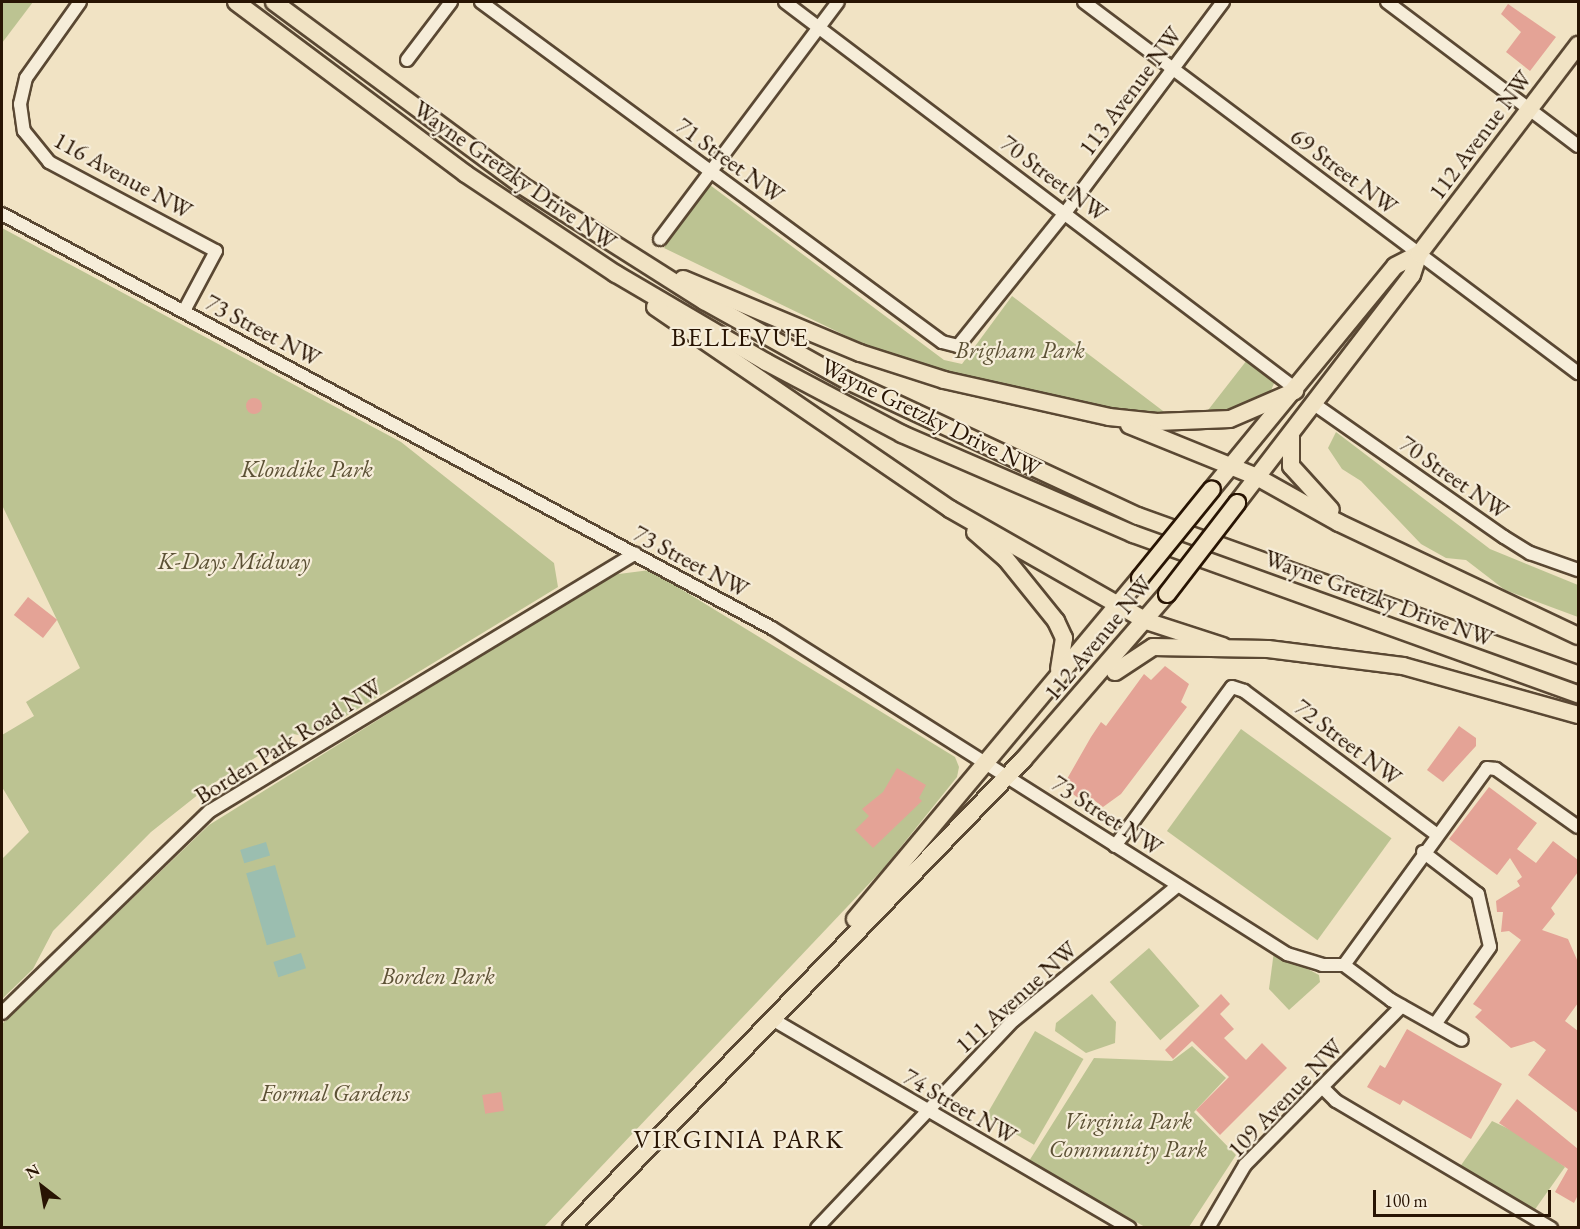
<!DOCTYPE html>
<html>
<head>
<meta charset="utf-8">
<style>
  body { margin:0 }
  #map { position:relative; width:1580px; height:1229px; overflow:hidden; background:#f1e3c4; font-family:"EB Garamond",serif }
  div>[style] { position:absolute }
  .green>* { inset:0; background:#bcc392; transform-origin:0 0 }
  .water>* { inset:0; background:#9bbeb0; transform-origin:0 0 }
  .building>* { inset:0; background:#e4a396; transform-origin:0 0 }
  .round { border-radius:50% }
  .roads { filter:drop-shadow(2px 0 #5a4833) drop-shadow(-2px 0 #5a4833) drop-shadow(0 2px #5a4833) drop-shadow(0 -2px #5a4833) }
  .minor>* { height:12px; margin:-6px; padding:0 6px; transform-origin:6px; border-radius:6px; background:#f6edd9 }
  .major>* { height:16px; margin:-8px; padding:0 8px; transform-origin:8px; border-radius:8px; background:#f1e3c4 }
  .bridges { filter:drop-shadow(2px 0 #281403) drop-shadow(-2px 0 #281403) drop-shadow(0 2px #281403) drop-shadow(0 -2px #281403) }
  .major-bridge>* { height:16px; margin:-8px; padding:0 8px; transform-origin:8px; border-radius:8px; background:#f1e3c4 }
  span { translate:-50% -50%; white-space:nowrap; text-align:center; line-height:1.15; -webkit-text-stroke:4.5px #f6edd9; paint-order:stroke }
  .street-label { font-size:24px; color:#281403 }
  .park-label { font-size:24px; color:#5c5135; font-style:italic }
  .neighbourhood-label { font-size:26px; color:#281403; letter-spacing:1.5px }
  .frame { position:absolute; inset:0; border:3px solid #281403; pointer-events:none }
  .north { position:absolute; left:12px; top:1157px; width:60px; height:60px; -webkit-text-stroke:4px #f6edd9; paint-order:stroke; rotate:329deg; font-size:16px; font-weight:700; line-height:24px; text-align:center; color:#281403 }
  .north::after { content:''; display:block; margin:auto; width:21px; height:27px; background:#281403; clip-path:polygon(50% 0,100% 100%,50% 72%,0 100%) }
  .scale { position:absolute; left:1373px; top:1190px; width:178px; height:27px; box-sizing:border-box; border:3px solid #281403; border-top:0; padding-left:8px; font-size:18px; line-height:21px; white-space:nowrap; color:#281403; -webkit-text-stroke:4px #f6edd9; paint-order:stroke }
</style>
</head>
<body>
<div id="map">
  <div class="green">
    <div style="clip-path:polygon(2px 2px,33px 2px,2px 43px)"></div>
    <div style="clip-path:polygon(710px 185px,944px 360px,962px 364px,1012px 296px,1167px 414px,1205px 414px,1247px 360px,1275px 381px,1270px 393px,1228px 414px,1150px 416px,957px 377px,863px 344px,664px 248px)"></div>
    <div style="clip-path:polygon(2px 228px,401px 442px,554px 563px,558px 587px,310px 738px,294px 734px,209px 786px,151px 832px,53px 931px,33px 969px,2px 999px,2px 859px,29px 832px,2px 787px,2px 735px,34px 716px,26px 702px,80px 668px,2px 505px)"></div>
    <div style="clip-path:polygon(1336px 432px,1490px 549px,1578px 585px,1578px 617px,1505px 590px,1466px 560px,1446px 558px,1421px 544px,1361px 481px,1342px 469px,1328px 448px)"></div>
    <div style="clip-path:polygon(650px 570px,955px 757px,959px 767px,957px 777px,883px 869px,544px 1227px,2px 1228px,2px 1024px,209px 825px,611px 575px)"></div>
    <div style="left:1241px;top:729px;width:186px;height:126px;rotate:36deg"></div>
    <div style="left:1149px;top:948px;width:77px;height:52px;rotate:49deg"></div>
    <div style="clip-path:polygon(1274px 951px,1319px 975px,1320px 982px,1289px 1010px,1269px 989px)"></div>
    <div style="clip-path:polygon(1092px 994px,1116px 1022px,1115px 1043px,1086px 1053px,1055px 1031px,1056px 1023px)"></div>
    <div style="left:1035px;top:1031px;width:56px;height:99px;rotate:30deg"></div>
    <div style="clip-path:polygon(1192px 1046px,1226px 1078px,1194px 1112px,1236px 1155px,1189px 1227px,1145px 1227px,1029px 1161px,1094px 1058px,1172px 1061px)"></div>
    <div style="clip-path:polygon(1492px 1121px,1524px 1136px,1565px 1167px,1531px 1215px,1457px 1171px)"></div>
  </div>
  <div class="water">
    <div style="left:266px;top:842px;width:14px;height:27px;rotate:73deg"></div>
    <div style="left:275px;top:865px;width:75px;height:30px;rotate:74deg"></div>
    <div style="left:301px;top:953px;width:16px;height:29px;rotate:72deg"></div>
  </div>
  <div class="building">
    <div style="clip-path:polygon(1508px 4px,1556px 37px,1530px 71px,1506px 52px,1521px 32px,1501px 14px)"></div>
    <div class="round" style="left:246px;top:398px;width:16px;height:16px"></div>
    <div style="left:28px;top:597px;width:37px;height:23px;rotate:38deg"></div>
    <div style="clip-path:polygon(1165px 666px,1189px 684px,1181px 702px,1187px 707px,1121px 794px,1103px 807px,1086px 794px,1081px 800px,1070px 792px,1075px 785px,1067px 779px,1091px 737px,1101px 722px,1106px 726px,1144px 674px,1151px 680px)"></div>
    <div style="clip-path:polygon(1459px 726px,1476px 738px,1476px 746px,1443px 782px,1427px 770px)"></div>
    <div style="clip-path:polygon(897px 768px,926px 785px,919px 798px,922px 801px,873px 848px,855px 830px,869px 816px,862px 809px,883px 792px)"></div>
    <div style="clip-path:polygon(1489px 787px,1537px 823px,1517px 849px,1536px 863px,1553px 841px,1578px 860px,1578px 872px,1551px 908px,1555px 914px,1542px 930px,1568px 939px,1578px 962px,1578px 1003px,1565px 1021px,1578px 1031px,1578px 1113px,1528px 1075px,1546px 1050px,1534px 1041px,1511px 1048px,1475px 1017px,1482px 1010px,1473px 1004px,1521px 940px,1509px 931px,1501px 932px,1503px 912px,1497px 912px,1496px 901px,1520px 886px,1517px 881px,1522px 877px,1510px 858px,1497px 875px,1449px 839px)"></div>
    <div style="clip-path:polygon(1221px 994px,1230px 1004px,1220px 1014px,1234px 1029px,1224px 1038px,1246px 1060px,1262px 1043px,1287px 1068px,1220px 1135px,1196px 1110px,1229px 1077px,1192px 1041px,1173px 1059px,1165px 1050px)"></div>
    <div style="clip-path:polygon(1407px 1029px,1502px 1084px,1471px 1139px,1403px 1100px,1400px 1105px,1367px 1087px,1380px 1065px,1385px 1068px)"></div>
    <div style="left:501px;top:1092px;width:19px;height:19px;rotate:81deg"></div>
    <div style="clip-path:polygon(1517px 1099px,1578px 1149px,1578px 1195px,1574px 1203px,1555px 1192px,1568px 1169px,1499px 1123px)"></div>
  </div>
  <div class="roads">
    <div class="minor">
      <div style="left:80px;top:2px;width:93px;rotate:125.4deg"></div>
      <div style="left:26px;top:78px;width:27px;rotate:103deg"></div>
      <div style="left:20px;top:104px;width:27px;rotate:82deg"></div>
      <div style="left:24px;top:131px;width:40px;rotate:51deg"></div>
      <div style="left:49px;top:162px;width:189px;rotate:28.1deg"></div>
      <div style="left:216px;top:251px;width:68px;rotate:118.1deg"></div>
      <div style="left:481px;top:2px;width:573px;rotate:36.41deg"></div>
      <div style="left:942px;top:342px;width:16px;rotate:14deg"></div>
      <div style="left:958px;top:346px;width:171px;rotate:-51.2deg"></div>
      <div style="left:1065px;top:213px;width:264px;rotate:-53.2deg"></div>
      <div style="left:785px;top:2px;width:641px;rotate:37.14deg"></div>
      <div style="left:1084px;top:2px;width:618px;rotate:36.91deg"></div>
      <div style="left:1387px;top:2px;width:239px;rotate:37deg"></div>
      <div style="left:407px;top:60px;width:73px;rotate:-52.8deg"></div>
      <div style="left:2px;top:214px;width:874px;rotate:28.27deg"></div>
      <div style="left:772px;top:628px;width:610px;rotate:32.33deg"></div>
      <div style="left:1287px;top:954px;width:37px;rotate:17deg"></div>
      <div style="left:1322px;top:965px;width:22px"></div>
      <div style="left:660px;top:239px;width:296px;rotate:-53.1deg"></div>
      <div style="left:1314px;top:404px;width:232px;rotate:35deg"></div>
      <div style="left:1504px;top:537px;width:31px;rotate:32deg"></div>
      <div style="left:1530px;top:553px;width:51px;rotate:19.5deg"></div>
      <div style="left:1115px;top:846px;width:197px;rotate:-53.7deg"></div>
      <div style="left:1232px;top:687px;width:13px;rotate:18deg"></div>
      <div style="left:1244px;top:691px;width:239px;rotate:36.7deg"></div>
      <div style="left:1423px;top:852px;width:69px;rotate:37.4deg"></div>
      <div style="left:1478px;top:894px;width:54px;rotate:77.2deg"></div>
      <div style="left:1490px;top:947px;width:93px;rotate:125.4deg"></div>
      <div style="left:1344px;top:965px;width:243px;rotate:-54deg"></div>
      <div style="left:1487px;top:768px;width:9px;rotate:6deg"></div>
      <div style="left:1496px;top:769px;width:100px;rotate:35.3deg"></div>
      <div style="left:1344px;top:965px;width:59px;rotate:36.7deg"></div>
      <div style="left:1391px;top:1000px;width:81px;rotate:29.4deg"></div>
      <div style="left:2px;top:1013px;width:290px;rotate:-44.2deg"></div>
      <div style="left:210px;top:811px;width:497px;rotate:-31.2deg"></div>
      <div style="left:772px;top:1019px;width:414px;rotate:30.3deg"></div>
      <div style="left:1324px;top:1089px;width:17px;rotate:45deg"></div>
      <div style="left:1336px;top:1101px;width:250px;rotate:30.6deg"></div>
      <div style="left:817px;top:1228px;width:286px;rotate:-46.6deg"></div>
      <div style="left:1014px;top:1020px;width:211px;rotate:-39.4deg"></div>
      <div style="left:1208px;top:1228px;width:73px;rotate:-59.6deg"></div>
      <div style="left:1245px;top:1165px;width:223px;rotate:-45.4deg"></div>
    </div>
    <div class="major">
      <div style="left:236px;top:2px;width:287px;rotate:36.8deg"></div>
      <div style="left:466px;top:174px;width:180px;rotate:33.7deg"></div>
      <div style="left:616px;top:274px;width:174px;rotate:30.4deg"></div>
      <div style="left:766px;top:362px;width:154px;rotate:27.9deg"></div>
      <div style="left:902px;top:434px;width:252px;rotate:23.4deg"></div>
      <div style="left:1133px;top:534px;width:473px;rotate:19.8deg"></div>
      <div style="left:274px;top:2px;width:307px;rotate:36.5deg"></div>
      <div style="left:521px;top:185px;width:217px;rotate:32.4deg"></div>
      <div style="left:704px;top:301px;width:165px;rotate:29.1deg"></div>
      <div style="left:848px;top:381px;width:320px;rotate:25deg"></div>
      <div style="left:1138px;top:516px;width:468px;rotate:19.8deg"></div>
      <div style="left:683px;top:279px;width:192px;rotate:22.7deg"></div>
      <div style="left:860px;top:353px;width:88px;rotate:17.8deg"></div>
      <div style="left:944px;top:380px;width:169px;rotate:12.6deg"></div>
      <div style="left:1109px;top:417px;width:48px;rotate:5.9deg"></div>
      <div style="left:1157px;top:422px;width:73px;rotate:-2.4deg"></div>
      <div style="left:1230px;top:419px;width:71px;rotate:-23.3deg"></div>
      <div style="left:655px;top:307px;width:358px;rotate:34.4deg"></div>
      <div style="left:950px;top:509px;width:226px;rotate:29.7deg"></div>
      <div style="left:1146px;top:621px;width:81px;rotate:18deg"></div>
      <div style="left:1129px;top:425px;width:138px;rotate:22.1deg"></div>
      <div style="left:1257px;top:477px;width:94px;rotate:29.3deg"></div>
      <div style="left:1339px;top:523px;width:264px;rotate:25.3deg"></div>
      <div style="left:1291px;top:436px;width:30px;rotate:90deg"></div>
      <div style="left:1291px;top:466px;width:59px;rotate:47.7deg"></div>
      <div style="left:1212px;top:489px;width:288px;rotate:-50.6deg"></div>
      <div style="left:1395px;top:266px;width:27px;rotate:-27deg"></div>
      <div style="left:1237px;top:503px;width:287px;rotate:-52.5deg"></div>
      <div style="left:1412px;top:275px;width:22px;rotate:-72deg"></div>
      <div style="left:1419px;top:254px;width:263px;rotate:-52.7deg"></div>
      <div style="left:975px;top:532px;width:41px;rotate:41.1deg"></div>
      <div style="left:1006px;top:559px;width:80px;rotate:51.1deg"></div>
      <div style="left:1056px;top:621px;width:19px;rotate:65deg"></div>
      <div style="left:1064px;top:638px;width:32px;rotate:99deg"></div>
      <div style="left:1115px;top:672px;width:45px;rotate:-33.3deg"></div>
      <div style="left:1153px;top:647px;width:115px;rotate:1deg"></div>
      <div style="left:1268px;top:649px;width:136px;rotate:7.2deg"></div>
      <div style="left:1403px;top:666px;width:182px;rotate:15.6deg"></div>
      <div style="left:855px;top:919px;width:444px;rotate:-50.1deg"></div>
      <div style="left:571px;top:1228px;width:651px;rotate:-46deg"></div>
      <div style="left:1023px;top:760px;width:220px;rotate:-49.1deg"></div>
    </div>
  </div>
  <div class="bridges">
    <div class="major-bridge">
      <div style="left:1140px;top:578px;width:114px;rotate:-51deg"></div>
      <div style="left:1167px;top:594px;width:115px;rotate:-52.4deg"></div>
    </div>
  </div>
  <div class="street-label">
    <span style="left:1130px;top:91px;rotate:-53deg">113 Avenue NW</span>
    <span style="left:1480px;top:135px;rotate:-53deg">112 Avenue NW</span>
    <span style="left:730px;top:160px;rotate:36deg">71 Street NW</span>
    <span style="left:1344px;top:171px;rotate:37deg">69 Street NW</span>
    <span style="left:123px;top:175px;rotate:29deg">116 Avenue NW</span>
    <span style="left:515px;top:175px;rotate:35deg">Wayne Gretzky Drive NW</span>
    <span style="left:1054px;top:178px;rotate:37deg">70 Street NW</span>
    <span style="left:263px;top:330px;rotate:28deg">73 Street NW</span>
    <span style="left:931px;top:417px;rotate:26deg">Wayne Gretzky Drive NW</span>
    <span style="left:1454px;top:477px;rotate:35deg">70 Street NW</span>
    <span style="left:691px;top:561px;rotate:28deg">73 Street NW</span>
    <span style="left:1379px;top:598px;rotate:20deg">Wayne Gretzky Drive NW</span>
    <span style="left:1098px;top:638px;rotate:-50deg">112 Avenue NW</span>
    <span style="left:288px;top:741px;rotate:-32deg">Borden Park Road NW</span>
    <span style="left:1348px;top:742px;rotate:37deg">72 Street NW</span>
    <span style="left:1107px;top:815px;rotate:33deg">73 Street NW</span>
    <span style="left:1016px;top:997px;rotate:-42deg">111 Avenue NW</span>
    <span style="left:1285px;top:1098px;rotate:-46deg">109 Avenue NW</span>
    <span style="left:960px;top:1106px;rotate:30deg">74 Street NW</span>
  </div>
  <div class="park-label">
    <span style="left:1020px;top:350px">Brigham Park</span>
    <span style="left:307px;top:469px">Klondike Park</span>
    <span style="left:234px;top:561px">K-Days Midway</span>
    <span style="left:438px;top:976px">Borden Park</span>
    <span style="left:335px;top:1093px">Formal Gardens</span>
    <span style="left:1128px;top:1135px">Virginia Park<br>Community Park</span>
  </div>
  <div class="neighbourhood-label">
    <span style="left:740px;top:338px">BELLEVUE</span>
    <span style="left:739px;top:1140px">VIRGINIA PARK</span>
  </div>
  <div class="frame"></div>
  <div class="north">N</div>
  <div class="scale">100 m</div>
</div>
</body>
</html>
